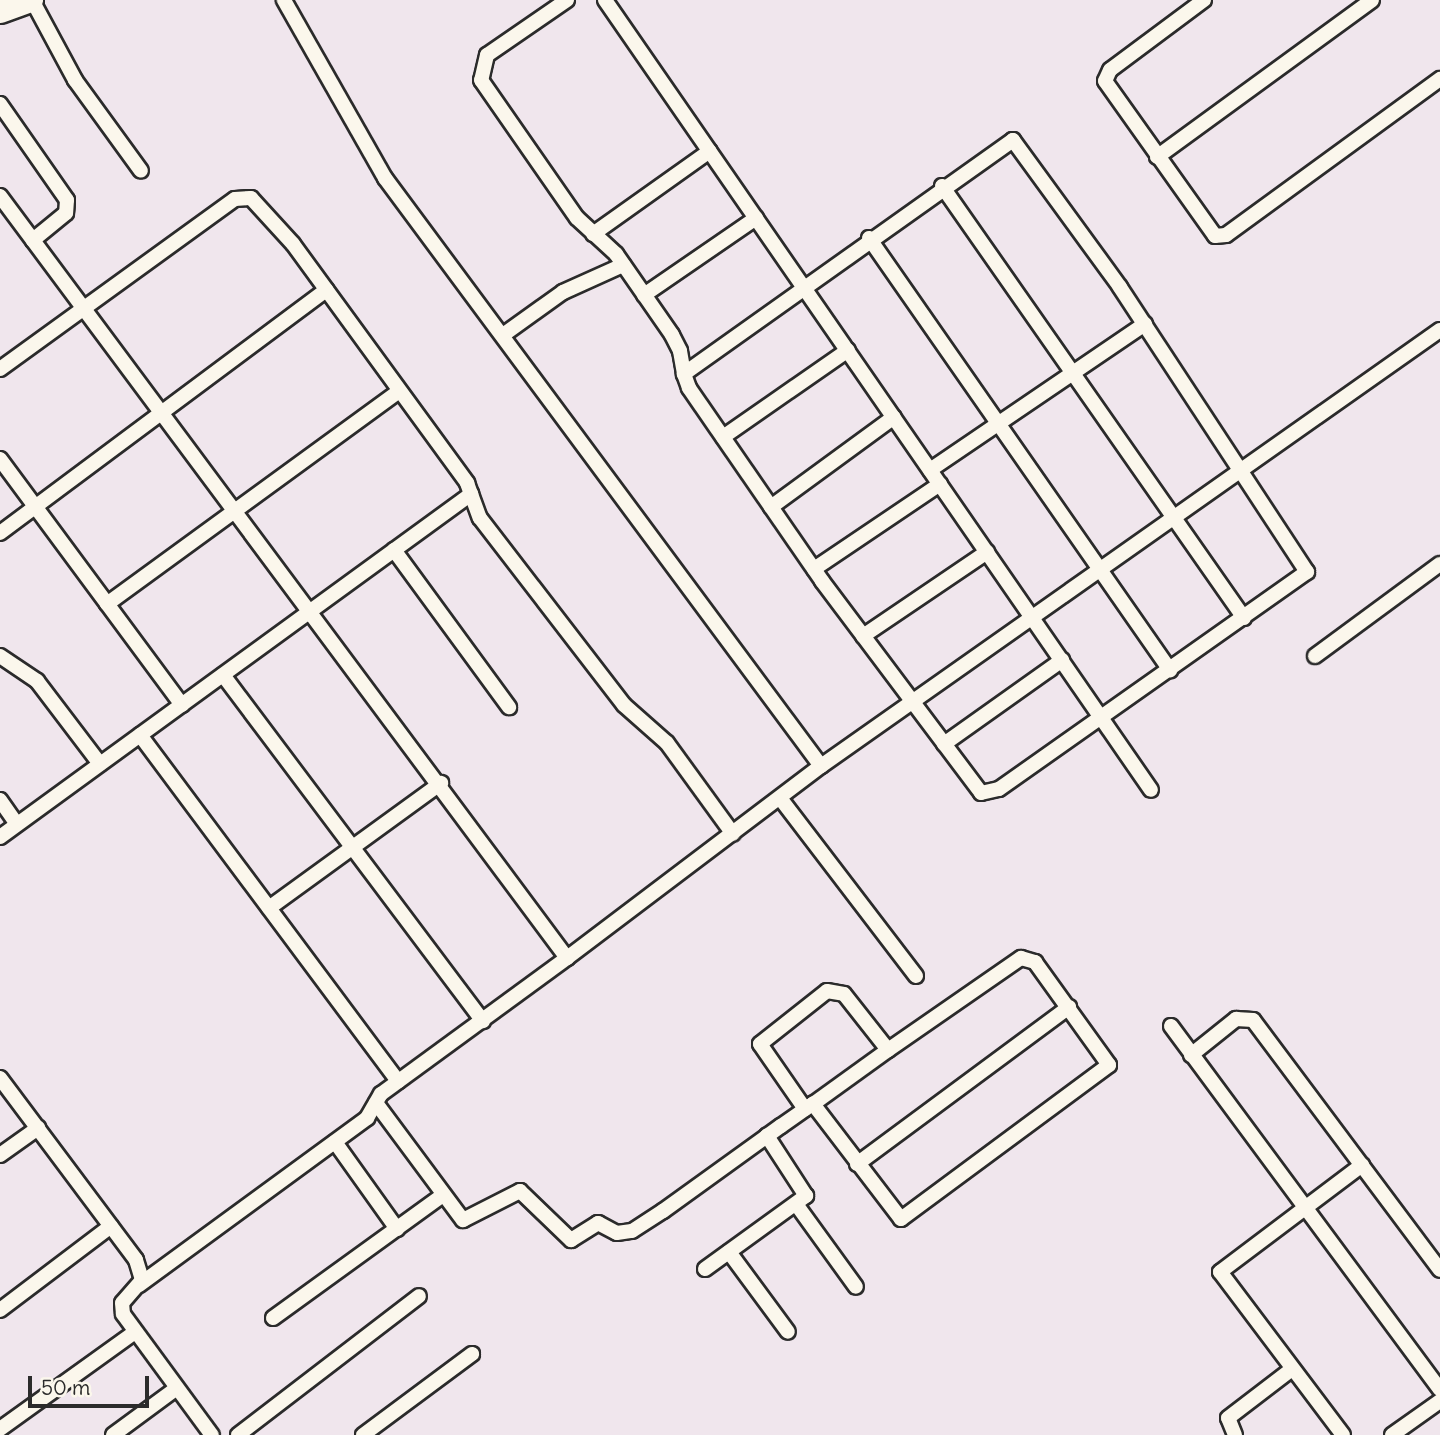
<!DOCTYPE html>
<html>
<head>
<meta charset="utf-8">
<style>
  body { margin:0 }
  #map { position:relative; width:1440px; height:1435px; overflow:hidden; background:#f0e6ed; font-family:Delius,sans-serif }
  div>[style] { position:absolute }
  .roads { filter:drop-shadow(2px 0 #2b2b2b) drop-shadow(-2px 0 #2b2b2b) drop-shadow(0 2px #2b2b2b) drop-shadow(0 -2px #2b2b2b) }
  .street>* { height:14px; margin:-7px; padding:0 7px; transform-origin:7px; border-radius:7px; background:#fbf7ec }
  .primary>* { height:23px; margin:-11.5px; padding:0 11.5px; transform-origin:11.5px; border-radius:11.5px; background:#fbf7ec }
  span { translate:-50% -50%; white-space:nowrap; text-align:center; line-height:1.15; -webkit-text-stroke:5px #fbf7ec; paint-order:stroke }
  .scale { position:absolute; left:28px; top:1376px; width:121px; height:32px; box-sizing:border-box; border:4px solid #2b2b2b; border-top:0; padding-left:9px; font-size:21px; line-height:24px; white-space:nowrap; color:#2b2b2b; -webkit-text-stroke:5px #fbf7ec; paint-order:stroke }
</style>
</head>
<body>
<div id="map">
  <div class="roads">
    <div class="street">
      <div style="left:32px;top:0;width:91px;rotate:61.7deg"></div>
      <div style="left:75px;top:80px;width:112px;rotate:54deg"></div>
      <div style="left:567px;top:0;width:97px;rotate:145.5deg"></div>
      <div style="left:487px;top:55px;width:26px;rotate:103deg"></div>
      <div style="left:481px;top:80px;width:168px;rotate:55.2deg"></div>
      <div style="left:577px;top:218px;width:53px;rotate:42.7deg"></div>
      <div style="left:616px;top:254px;width:98px;rotate:55.3deg"></div>
      <div style="left:672px;top:335px;width:18px;rotate:63deg"></div>
      <div style="left:680px;top:351px;width:23px;rotate:80deg"></div>
      <div style="left:684px;top:374px;width:15px;rotate:70deg"></div>
      <div style="left:689px;top:388px;width:234px;rotate:55.4deg"></div>
      <div style="left:822px;top:581px;width:265px;rotate:53.1deg"></div>
      <div style="left:981px;top:793px;width:18px;rotate:-13deg"></div>
      <div style="left:999px;top:789px;width:377px;rotate:-35.2deg"></div>
      <div style="left:1307px;top:572px;width:341px;rotate:-123.3deg"></div>
      <div style="left:1120px;top:287px;width:182px;rotate:-126.1deg"></div>
      <div style="left:1013px;top:140px;width:404px;rotate:144.6deg"></div>
      <div style="left:605px;top:0;width:960px;rotate:55.35deg"></div>
      <div style="left:1204px;top:0;width:117px;rotate:143.3deg"></div>
      <div style="left:1110px;top:70px;width:12px;rotate:114deg"></div>
      <div style="left:1105px;top:81px;width:190px;rotate:54.6deg"></div>
      <div style="left:1215px;top:236px;width:11px;rotate:-5deg"></div>
      <div style="left:1226px;top:235px;width:265px;rotate:-36.1deg"></div>
      <div style="left:0;top:104px;width:117px;rotate:55.1deg"></div>
      <div style="left:67px;top:200px;width:13px;rotate:94deg"></div>
      <div style="left:66px;top:213px;width:43px;rotate:140.7deg"></div>
      <div style="left:1157px;top:157px;width:266px;rotate:-36.1deg"></div>
      <div style="left:942px;top:186px;width:527px;rotate:55.04deg"></div>
      <div style="left:0;top:196px;width:950px;rotate:53.35deg"></div>
      <div style="left:567px;top:958px;width:318px;rotate:-37.1deg"></div>
      <div style="left:821px;top:766px;width:732px;rotate:-126.56deg"></div>
      <div style="left:385px;top:178px;width:205px;rotate:-119.6deg"></div>
      <div style="left:593px;top:234px;width:143px;rotate:-35.4deg"></div>
      <div style="left:869px;top:238px;width:527px;rotate:55.13deg"></div>
      <div style="left:644px;top:295px;width:136px;rotate:-34.5deg"></div>
      <div style="left:503px;top:335px;width:74px;rotate:-35.6deg"></div>
      <div style="left:563px;top:292px;width:66px;rotate:-24.2deg"></div>
      <div style="left:0;top:369px;width:290px;rotate:-35.9deg"></div>
      <div style="left:235px;top:199px;width:16px;rotate:-4deg"></div>
      <div style="left:251px;top:198px;width:62px;rotate:47.6deg"></div>
      <div style="left:293px;top:244px;width:296px;rotate:53.9deg"></div>
      <div style="left:467px;top:483px;width:37px;rotate:70deg"></div>
      <div style="left:480px;top:518px;width:236px;rotate:52.4deg"></div>
      <div style="left:624px;top:705px;width:57px;rotate:41.5deg"></div>
      <div style="left:667px;top:743px;width:112px;rotate:54deg"></div>
      <div style="left:723px;top:437px;width:152px;rotate:-34.8deg"></div>
      <div style="left:0;top:459px;width:306px;rotate:53.5deg"></div>
      <div style="left:930px;top:470px;width:260px;rotate:-34.2deg"></div>
      <div style="left:771px;top:507px;width:152px;rotate:-36.2deg"></div>
      <div style="left:0;top:533px;width:407px;rotate:-36.7deg"></div>
      <div style="left:394px;top:550px;width:195px;rotate:53.8deg"></div>
      <div style="left:814px;top:569px;width:152px;rotate:-34deg"></div>
      <div style="left:107px;top:604px;width:361px;rotate:-36.1deg"></div>
      <div style="left:863px;top:636px;width:150px;rotate:-34.1deg"></div>
      <div style="left:0;top:656px;width:45px;rotate:34deg"></div>
      <div style="left:37px;top:681px;width:104px;rotate:52.8deg"></div>
      <div style="left:1315px;top:656px;width:155px;rotate:-36.4deg"></div>
      <div style="left:223px;top:675px;width:433px;rotate:53.1deg"></div>
      <div style="left:140px;top:735px;width:432px;rotate:53.3deg"></div>
      <div style="left:944px;top:744px;width:145px;rotate:-35.4deg"></div>
      <div style="left:821px;top:766px;width:757px;rotate:-35.16deg"></div>
      <div style="left:780px;top:798px;width:224px;rotate:52.6deg"></div>
      <div style="left:0;top:800px;width:29px;rotate:55deg"></div>
      <div style="left:0;top:837px;width:583px;rotate:-36.06deg"></div>
      <div style="left:269px;top:908px;width:213px;rotate:-36deg"></div>
      <div style="left:1171px;top:1026px;width:452px;rotate:53.5deg"></div>
      <div style="left:1191px;top:1055px;width:58px;rotate:-38.7deg"></div>
      <div style="left:1236px;top:1019px;width:17px;rotate:3deg"></div>
      <div style="left:1253px;top:1020px;width:312px;rotate:53.2deg"></div>
      <div style="left:0;top:1078px;width:227px;rotate:53.2deg"></div>
      <div style="left:136px;top:1260px;width:21px;rotate:73deg"></div>
      <div style="left:142px;top:1280px;width:30px;rotate:131deg"></div>
      <div style="left:122px;top:1303px;width:11px;rotate:85deg"></div>
      <div style="left:123px;top:1314px;width:150px;rotate:53.7deg"></div>
      <div style="left:376px;top:1103px;width:146px;rotate:53.4deg"></div>
      <div style="left:463px;top:1220px;width:64px;rotate:-27deg"></div>
      <div style="left:520px;top:1191px;width:71px;rotate:43.9deg"></div>
      <div style="left:571px;top:1240px;width:32px;rotate:-32deg"></div>
      <div style="left:598px;top:1223px;width:21px;rotate:28deg"></div>
      <div style="left:617px;top:1233px;width:15px;rotate:-8deg"></div>
      <div style="left:632px;top:1231px;width:37px;rotate:-33deg"></div>
      <div style="left:663px;top:1211px;width:128px;rotate:-35.8deg"></div>
      <div style="left:767px;top:1136px;width:17px;rotate:-36deg"></div>
      <div style="left:781px;top:1126px;width:39px;rotate:-35deg"></div>
      <div style="left:813px;top:1104px;width:92px;rotate:-35.8deg"></div>
      <div style="left:888px;top:1050px;width:162px;rotate:-34.7deg"></div>
      <div style="left:1021px;top:958px;width:15px;rotate:16deg"></div>
      <div style="left:1035px;top:962px;width:127px;rotate:54.3deg"></div>
      <div style="left:1109px;top:1065px;width:259px;rotate:143.5deg"></div>
      <div style="left:901px;top:1219px;width:145px;rotate:-127.4deg"></div>
      <div style="left:805px;top:1109px;width:79px;rotate:-124.7deg"></div>
      <div style="left:760px;top:1044px;width:85px;rotate:-38.3deg"></div>
      <div style="left:827px;top:991px;width:17px;rotate:10deg"></div>
      <div style="left:844px;top:994px;width:71px;rotate:51.8deg"></div>
      <div style="left:335px;top:1142px;width:107px;rotate:54.5deg"></div>
      <div style="left:0;top:1155px;width:47px;rotate:-35.4deg"></div>
      <div style="left:857px;top:1164px;width:264px;rotate:-36.5deg"></div>
      <div style="left:796px;top:1204px;width:102px;rotate:54.1deg"></div>
      <div style="left:729px;top:1252px;width:99px;rotate:53.6deg"></div>
      <div style="left:705px;top:1269px;width:125px;rotate:-35.9deg"></div>
      <div style="left:806px;top:1196px;width:72px;rotate:-123deg"></div>
      <div style="left:139px;top:1285px;width:283px;rotate:-36.2deg"></div>
      <div style="left:367px;top:1118px;width:28px;rotate:-60deg"></div>
      <div style="left:381px;top:1094px;width:230px;rotate:-36.2deg"></div>
      <div style="left:0;top:1310px;width:139px;rotate:-37.1deg"></div>
      <div style="left:273px;top:1318px;width:210px;rotate:-35.9deg"></div>
      <div style="left:0;top:1429px;width:166px;rotate:-35.7deg"></div>
      <div style="left:113px;top:1435px;width:79px;rotate:-36.3deg"></div>
      <div style="left:238px;top:1435px;width:228px;rotate:-37.5deg"></div>
      <div style="left:363px;top:1435px;width:136px;rotate:-36.6deg"></div>
      <div style="left:1235px;top:1435px;width:18px;rotate:-112deg"></div>
      <div style="left:1228px;top:1418px;width:81px;rotate:-37.4deg"></div>
      <div style="left:1343px;top:1435px;width:204px;rotate:-127deg"></div>
      <div style="left:1220px;top:1272px;width:178px;rotate:-37deg"></div>
      <div style="left:1392px;top:1435px;width:59px;rotate:-35.3deg"></div>
    </div>
    <div class="primary">
      <div style="left:0;top:11px;width:33px;rotate:-20deg"></div>
    </div>
  </div>
  <div class="scale">50 m</div>
</div>
</body>
</html>
